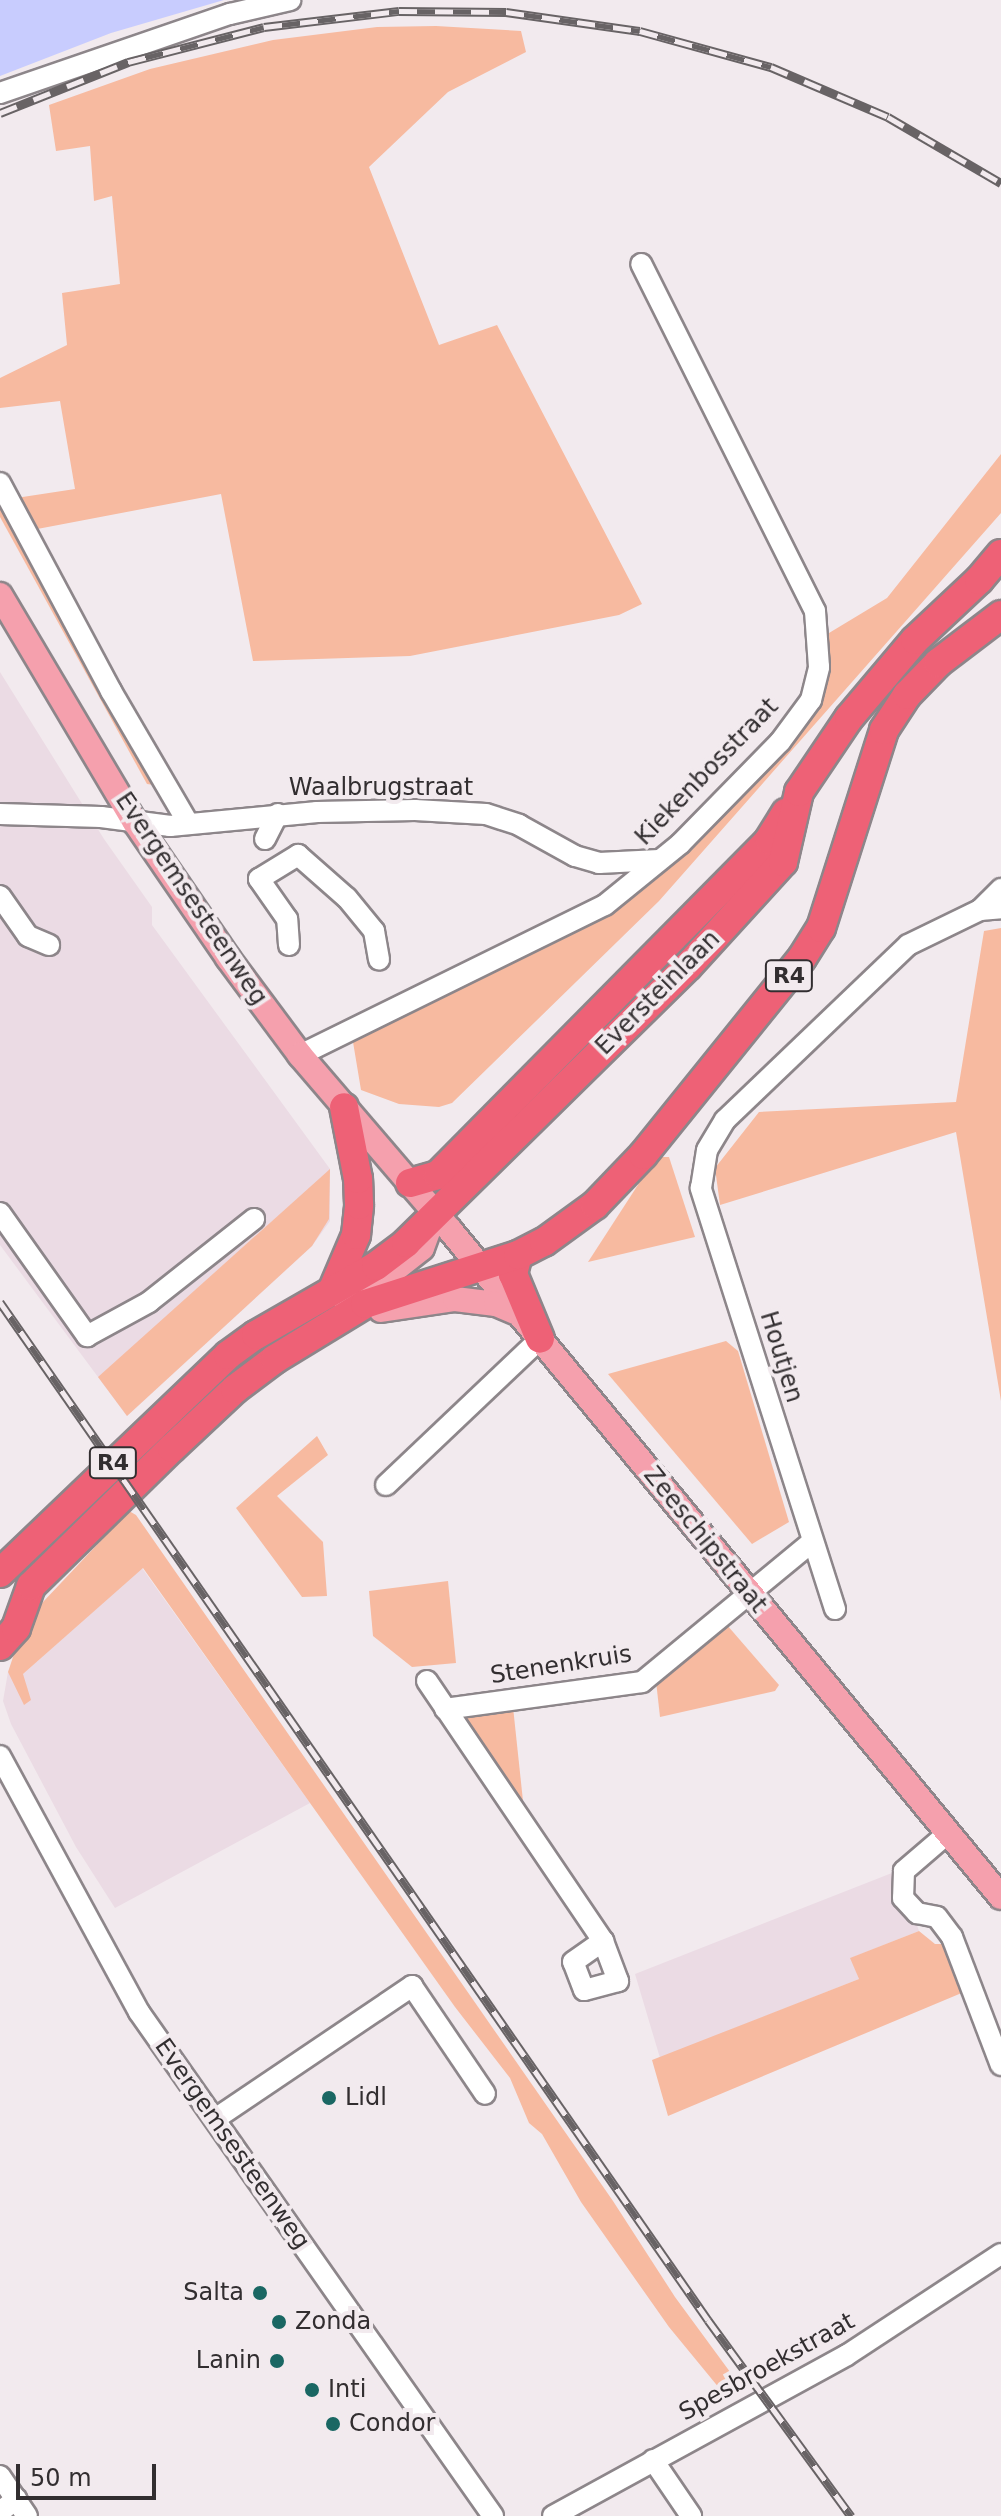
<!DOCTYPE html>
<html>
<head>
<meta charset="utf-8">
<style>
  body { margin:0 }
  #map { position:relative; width:1001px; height:2516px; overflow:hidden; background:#f2eaee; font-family:"DejaVu Sans",sans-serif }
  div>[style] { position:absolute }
  .built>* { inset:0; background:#ebdbe4 }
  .green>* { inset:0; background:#f7baa0 }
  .water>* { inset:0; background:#c8ccfe }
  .roads { filter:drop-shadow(2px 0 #8d868a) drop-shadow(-2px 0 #8d868a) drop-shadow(0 2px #8d868a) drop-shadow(0 -2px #8d868a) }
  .minor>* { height:20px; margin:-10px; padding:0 10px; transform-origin:10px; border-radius:10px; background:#fff }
  .major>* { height:24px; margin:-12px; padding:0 12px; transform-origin:12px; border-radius:12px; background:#f5a0ad }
  .highway>* { height:28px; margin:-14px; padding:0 14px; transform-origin:14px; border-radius:14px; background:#ee6176 }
  .rail>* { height:9px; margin-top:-4.5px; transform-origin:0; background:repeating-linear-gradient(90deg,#f2eaee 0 18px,#686365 0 36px); box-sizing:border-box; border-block:2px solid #686365 }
  .dots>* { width:22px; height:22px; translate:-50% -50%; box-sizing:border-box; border:4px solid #f2eaee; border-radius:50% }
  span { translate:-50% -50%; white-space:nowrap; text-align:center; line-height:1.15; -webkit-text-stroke:8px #f2eaee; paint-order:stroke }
  .shield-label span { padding:2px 6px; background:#f2eaee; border:2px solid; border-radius:6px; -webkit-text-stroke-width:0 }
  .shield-label { font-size:22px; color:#322e30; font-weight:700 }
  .street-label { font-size:24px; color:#322e30 }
  .poi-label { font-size:24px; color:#322e30 }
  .left { translate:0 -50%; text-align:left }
  .right { translate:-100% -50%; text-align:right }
  .scale { position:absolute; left:16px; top:2464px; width:140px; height:36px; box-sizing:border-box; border:4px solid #322e30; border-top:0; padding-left:10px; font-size:24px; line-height:28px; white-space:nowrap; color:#322e30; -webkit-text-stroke:6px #f2eaee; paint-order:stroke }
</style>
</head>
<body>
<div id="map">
  <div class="built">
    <div style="clip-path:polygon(0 672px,104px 839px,152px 907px,152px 925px,330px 1169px,330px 1221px,312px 1246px,127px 1416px,0 1245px)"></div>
    <div style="clip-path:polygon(142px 1568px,310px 1803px,115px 1908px,76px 1847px,11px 1724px,3px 1701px,8px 1672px,23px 1674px)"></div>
    <div style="clip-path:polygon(897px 1871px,919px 1931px,851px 1958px,859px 1979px,660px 2058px,635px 1974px)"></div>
  </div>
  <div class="green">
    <div style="clip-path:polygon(436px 26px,521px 31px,526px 52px,448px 92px,369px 167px,439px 345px,497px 325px,642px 604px,619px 615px,410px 656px,253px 661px,221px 494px,32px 530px,16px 498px,75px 489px,60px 401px,0 408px,0 378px,67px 345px,62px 293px,120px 284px,112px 196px,94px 201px,90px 146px,56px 151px,49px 105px,150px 69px,273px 40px,377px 27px)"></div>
    <div style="clip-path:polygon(1001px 454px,1001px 513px,659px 901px,452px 1103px,439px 1107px,399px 1104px,361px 1090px,353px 1042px,609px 916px,684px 854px,767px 764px,825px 676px,829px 633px,887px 598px)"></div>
    <div style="clip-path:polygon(0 495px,154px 780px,154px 785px,147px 784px,0 517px)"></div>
    <div style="clip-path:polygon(1001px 928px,1001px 1401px,956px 1132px,720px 1205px,715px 1168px,759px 1112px,956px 1102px,984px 931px)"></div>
    <div style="clip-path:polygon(656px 1157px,669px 1157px,695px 1237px,588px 1262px)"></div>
    <div style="clip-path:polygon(330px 1169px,329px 1219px,312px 1246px,127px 1416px,98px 1377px)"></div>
    <div style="clip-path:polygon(726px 1341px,738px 1351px,789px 1522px,752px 1544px,608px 1374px)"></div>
    <div style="clip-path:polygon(317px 1436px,328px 1455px,277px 1496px,323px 1542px,327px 1596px,302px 1597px,236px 1508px)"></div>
    <div style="clip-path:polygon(129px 1511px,136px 1515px,613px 2201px,675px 2297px,744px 2391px,729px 2400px,669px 2327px,581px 2202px,542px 2134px,529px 2123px,510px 2078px,455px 2007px,143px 1568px,23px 1674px,31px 1700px,24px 1705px,8px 1672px,18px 1642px,43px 1602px)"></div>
    <div style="clip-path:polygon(448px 1581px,456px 1663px,412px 1667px,373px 1636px,369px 1591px)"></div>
    <div style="clip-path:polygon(727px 1625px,779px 1685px,775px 1691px,660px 1717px,656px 1681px)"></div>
    <div style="clip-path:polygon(513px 1707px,523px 1801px,517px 1801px,463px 1721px,483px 1708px)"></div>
    <div style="clip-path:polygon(919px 1931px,935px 1944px,943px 1944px,964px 1992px,668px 2116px,652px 2060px,859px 1979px,850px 1958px)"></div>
  </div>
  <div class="water">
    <div style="clip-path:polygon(0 0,224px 0,111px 33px,0 76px)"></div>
  </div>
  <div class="roads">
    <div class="minor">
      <div style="left:0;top:93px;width:243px;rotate:-19deg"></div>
      <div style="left:230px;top:14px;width:62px;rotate:-13.1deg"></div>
      <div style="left:0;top:483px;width:236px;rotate:61.9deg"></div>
      <div style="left:111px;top:691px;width:153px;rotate:59.7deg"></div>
      <div style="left:0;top:814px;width:101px;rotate:1.7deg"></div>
      <div style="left:101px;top:817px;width:70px;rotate:7.4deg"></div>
      <div style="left:170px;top:826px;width:148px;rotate:-5.4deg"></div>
      <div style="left:317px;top:812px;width:98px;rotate:-1.2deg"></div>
      <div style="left:415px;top:810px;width:71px;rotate:3.2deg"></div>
      <div style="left:486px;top:814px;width:35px;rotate:18deg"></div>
      <div style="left:519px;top:825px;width:64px;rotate:29deg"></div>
      <div style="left:575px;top:856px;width:25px;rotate:16deg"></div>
      <div style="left:599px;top:863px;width:60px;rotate:-2.9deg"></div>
      <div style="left:265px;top:839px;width:28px;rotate:-63deg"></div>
      <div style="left:0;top:896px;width:49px;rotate:55deg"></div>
      <div style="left:28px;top:936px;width:23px;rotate:23deg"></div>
      <div style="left:980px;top:910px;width:30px;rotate:-45deg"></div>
      <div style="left:289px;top:945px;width:26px;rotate:-94deg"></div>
      <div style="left:287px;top:919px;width:49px;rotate:-125deg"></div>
      <div style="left:259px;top:879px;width:46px;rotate:-31.6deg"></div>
      <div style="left:298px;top:855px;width:65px;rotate:41.3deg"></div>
      <div style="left:347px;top:898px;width:43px;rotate:50.7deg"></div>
      <div style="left:374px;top:931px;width:29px;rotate:80deg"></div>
      <div style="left:300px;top:1055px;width:340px;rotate:-26.2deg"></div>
      <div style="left:605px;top:905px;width:97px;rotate:-39.1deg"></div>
      <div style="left:680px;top:844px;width:143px;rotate:-45.6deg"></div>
      <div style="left:780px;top:742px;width:52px;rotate:-53.6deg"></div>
      <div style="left:811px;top:700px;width:34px;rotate:-76deg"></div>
      <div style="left:819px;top:667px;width:56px;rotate:-94.1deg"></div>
      <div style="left:815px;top:611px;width:388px;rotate:-116.6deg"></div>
      <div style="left:0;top:1213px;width:151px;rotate:54.7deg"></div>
      <div style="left:87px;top:1336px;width:71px;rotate:-28.7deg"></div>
      <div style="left:149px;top:1302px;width:134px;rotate:-38.3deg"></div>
      <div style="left:386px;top:1485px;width:212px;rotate:-43.5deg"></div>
      <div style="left:835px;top:1609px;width:442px;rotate:-107.7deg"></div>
      <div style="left:701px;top:1188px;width:38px;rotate:-81deg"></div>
      <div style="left:707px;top:1150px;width:35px;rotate:-59deg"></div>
      <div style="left:725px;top:1120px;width:253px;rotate:-43.7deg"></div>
      <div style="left:908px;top:945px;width:80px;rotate:-25.9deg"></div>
      <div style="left:980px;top:910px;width:21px;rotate:-5deg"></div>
      <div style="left:427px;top:1681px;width:314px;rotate:55.9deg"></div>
      <div style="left:603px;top:1941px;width:43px;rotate:69.4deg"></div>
      <div style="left:618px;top:1981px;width:35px;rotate:165deg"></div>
      <div style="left:584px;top:1990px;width:30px;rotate:-111deg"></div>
      <div style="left:573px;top:1962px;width:37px;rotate:-35deg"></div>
      <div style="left:445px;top:1709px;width:199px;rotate:-7.8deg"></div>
      <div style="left:642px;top:1682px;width:220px;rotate:-39.5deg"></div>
      <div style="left:0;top:1756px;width:291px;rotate:61.5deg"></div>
      <div style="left:139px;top:2012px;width:616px;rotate:54.92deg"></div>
      <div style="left:947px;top:1834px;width:57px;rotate:139.3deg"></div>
      <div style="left:904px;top:1871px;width:27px;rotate:92deg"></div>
      <div style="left:903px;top:1898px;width:21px;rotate:47deg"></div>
      <div style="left:917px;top:1913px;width:20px;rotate:11deg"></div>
      <div style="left:937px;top:1917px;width:25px;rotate:53deg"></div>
      <div style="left:952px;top:1937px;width:137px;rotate:69.1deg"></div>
      <div style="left:215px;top:2119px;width:238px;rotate:-34deg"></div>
      <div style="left:412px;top:1986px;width:130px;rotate:55.9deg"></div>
      <div style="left:653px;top:2460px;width:68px;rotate:55.8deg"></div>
      <div style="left:0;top:2476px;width:48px;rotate:56deg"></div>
      <div style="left:0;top:2512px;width:21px;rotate:-39deg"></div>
      <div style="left:553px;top:2516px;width:335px;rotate:-28.7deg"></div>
      <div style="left:847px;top:2355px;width:184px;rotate:-33.3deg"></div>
    </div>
    <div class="major">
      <div style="left:0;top:595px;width:264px;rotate:59.3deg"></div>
      <div style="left:135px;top:822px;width:165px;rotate:55.6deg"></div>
      <div style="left:228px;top:958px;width:121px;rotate:53.4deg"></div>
      <div style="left:300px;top:1055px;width:230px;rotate:49.4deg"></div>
      <div style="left:450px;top:1230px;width:865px;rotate:50.44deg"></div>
      <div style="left:347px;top:1307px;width:95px;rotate:-38.2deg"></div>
      <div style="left:422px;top:1248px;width:35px;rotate:-70deg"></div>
      <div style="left:381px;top:1310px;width:75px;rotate:-8.5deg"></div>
      <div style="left:455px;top:1299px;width:41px;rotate:7deg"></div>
      <div style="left:496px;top:1304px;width:23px;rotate:23deg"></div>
    </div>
    <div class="highway">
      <div style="left:410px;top:1183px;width:29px;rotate:-16deg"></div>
      <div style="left:438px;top:1175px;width:471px;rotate:-45.3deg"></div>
      <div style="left:769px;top:840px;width:32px;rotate:-58deg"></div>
      <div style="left:518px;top:1255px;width:20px;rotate:105deg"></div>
      <div style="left:513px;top:1274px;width:70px;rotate:67.4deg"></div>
      <div style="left:333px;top:1289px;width:59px;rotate:-66.9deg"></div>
      <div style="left:356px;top:1235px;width:30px;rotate:-84deg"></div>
      <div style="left:359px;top:1205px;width:26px;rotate:-92deg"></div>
      <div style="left:358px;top:1179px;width:73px;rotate:-101deg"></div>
      <div style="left:0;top:1573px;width:315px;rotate:-43.7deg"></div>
      <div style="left:228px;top:1355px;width:34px;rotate:-36deg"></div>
      <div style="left:256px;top:1335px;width:138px;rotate:-29.9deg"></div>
      <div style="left:376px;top:1266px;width:38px;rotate:-37deg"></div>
      <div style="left:406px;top:1243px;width:395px;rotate:-44.5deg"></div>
      <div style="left:688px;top:966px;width:141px;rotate:-47.6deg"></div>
      <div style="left:783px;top:862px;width:72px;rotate:-77.1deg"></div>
      <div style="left:799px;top:792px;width:89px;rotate:-56deg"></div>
      <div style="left:849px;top:718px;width:102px;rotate:-49.8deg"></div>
      <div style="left:915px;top:640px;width:88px;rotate:-43.2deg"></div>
      <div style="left:979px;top:580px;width:34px;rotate:-50deg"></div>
      <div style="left:0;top:1646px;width:24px;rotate:-48deg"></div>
      <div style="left:16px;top:1628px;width:45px;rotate:-70.3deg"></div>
      <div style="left:31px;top:1586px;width:197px;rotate:-44.4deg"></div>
      <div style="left:172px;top:1448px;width:86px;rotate:-43.1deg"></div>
      <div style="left:235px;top:1389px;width:50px;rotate:-36.9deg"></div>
      <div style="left:275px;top:1359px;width:105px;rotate:-31.4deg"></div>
      <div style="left:365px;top:1304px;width:161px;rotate:-17.8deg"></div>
      <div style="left:518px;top:1255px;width:29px;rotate:-27deg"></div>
      <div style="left:544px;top:1242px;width:63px;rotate:-36deg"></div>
      <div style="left:595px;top:1205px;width:69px;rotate:-46.2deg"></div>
      <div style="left:643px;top:1155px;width:253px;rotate:-51.1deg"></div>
      <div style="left:802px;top:958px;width:36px;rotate:-58deg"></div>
      <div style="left:821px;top:928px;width:208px;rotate:-72.3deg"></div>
      <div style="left:884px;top:730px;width:42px;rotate:-56.7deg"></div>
      <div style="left:907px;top:695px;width:45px;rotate:-45.9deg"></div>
      <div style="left:938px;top:663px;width:79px;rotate:-37.3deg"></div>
    </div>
  </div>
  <div class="rail">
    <div style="left:0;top:113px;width:138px;rotate:-21.7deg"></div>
    <div style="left:128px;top:62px;width:140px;rotate:-14.4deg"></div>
    <div style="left:264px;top:27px;width:136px;rotate:-6.8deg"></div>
    <div style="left:399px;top:11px;width:107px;rotate:0.5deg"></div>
    <div style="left:506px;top:12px;width:135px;rotate:8.1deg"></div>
    <div style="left:640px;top:31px;width:136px;rotate:15.4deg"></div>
    <div style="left:771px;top:67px;width:127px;rotate:23.1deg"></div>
    <div style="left:888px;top:117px;width:131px;rotate:30.3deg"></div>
    <div style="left:0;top:1302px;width:1240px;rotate:55.18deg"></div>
    <div style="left:708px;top:2320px;width:243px;rotate:53.9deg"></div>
  </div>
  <div class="dots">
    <div style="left:329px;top:2098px;background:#1a6763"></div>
    <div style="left:260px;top:2293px;background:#1a6763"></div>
    <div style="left:279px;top:2322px;background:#1a6763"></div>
    <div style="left:277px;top:2361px;background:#1a6763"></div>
    <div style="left:312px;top:2390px;background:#1a6763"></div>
    <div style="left:333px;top:2424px;background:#1a6763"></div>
  </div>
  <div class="shield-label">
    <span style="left:789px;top:976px">R4</span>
    <span style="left:113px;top:1463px">R4</span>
  </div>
  <div class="street-label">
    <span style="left:707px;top:772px;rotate:-46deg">Kiekenbosstraat</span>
    <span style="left:381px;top:788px">Waalbrugstraat</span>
    <span style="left:191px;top:899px;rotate:56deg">Evergemsesteenweg</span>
    <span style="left:658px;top:993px;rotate:-45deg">Eversteinlaan</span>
    <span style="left:781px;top:1357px;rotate:73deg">Houtjen</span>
    <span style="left:705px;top:1540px;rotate:51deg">Zeeschipstraat</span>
    <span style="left:561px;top:1665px;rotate:-9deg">Stenenkruis</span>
    <span style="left:232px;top:2144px;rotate:55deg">Evergemsesteenweg</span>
    <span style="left:767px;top:2367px;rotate:-29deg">Spesbroekstraat</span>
  </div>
  <div class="poi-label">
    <span class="left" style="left:345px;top:2098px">Lidl</span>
    <span class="right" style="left:244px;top:2293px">Salta</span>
    <span class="left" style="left:295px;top:2322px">Zonda</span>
    <span class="right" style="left:261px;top:2361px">Lanin</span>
    <span class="left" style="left:328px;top:2390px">Inti</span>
    <span class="left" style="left:349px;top:2424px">Condor</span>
  </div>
  <div class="scale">50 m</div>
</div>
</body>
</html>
